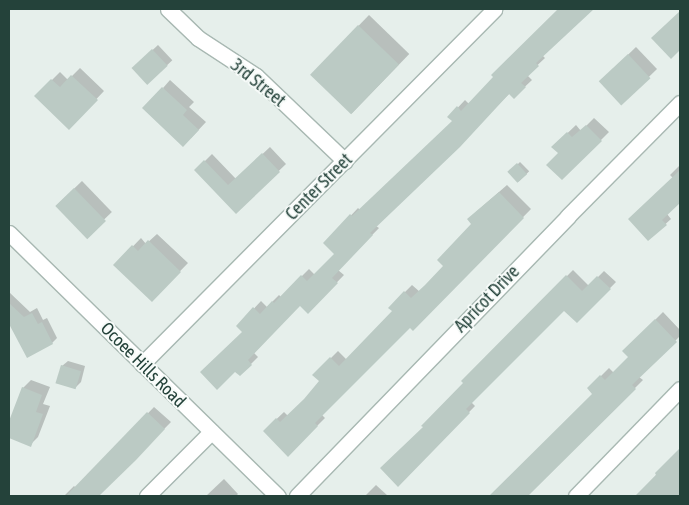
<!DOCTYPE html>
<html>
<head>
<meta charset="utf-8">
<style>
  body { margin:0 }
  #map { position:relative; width:689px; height:505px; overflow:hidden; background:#e6efeb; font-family:"Asap Condensed",sans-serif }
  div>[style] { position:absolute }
  .shadow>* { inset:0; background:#0003; transform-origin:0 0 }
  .building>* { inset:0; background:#bbcac4; transform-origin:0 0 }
  .roads { filter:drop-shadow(1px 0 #a8b8b2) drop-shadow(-1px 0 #a8b8b2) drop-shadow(0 1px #a8b8b2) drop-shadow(0 -1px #a8b8b2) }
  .street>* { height:15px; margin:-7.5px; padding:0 7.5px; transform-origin:7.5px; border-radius:7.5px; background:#fff }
  .secondary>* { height:15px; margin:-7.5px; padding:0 7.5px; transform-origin:7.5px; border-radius:7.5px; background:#fff }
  span { translate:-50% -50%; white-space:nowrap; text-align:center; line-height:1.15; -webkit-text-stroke:4px #f7fbf9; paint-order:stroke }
  .street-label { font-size:18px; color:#24423a }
  .frame { position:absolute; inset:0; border:10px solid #24423a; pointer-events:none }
</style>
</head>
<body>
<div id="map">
  <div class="shadow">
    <div style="clip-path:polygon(560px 9px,590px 9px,542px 55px,545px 58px,527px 75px,532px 80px,514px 97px,510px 93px,376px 226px,379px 228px,338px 270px,344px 275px,308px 312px,300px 304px,254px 353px,258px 357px,240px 375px,244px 332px,238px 326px,261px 301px,267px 307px,279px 295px,281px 297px,309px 269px,315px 275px,336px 254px,325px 243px,358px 208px,360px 210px,454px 121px,449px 117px,465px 100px,469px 104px,495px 77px,492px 75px)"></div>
    <div style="left:369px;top:15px;width:56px;height:83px;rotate:44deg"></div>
    <div style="left:158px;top:45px;width:21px;height:33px;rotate:47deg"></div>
    <div style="clip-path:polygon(636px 47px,657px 69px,621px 104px,608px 74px)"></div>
    <div style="clip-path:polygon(80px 68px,104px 91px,69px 128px,36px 96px,60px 72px,68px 80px)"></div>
    <div style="clip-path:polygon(170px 80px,194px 102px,189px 107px,206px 122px,191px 138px,163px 88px)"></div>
    <div style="clip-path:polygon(594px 118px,609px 132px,562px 179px,559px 153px,553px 147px,576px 125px,581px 131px)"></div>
    <div style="clip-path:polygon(270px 147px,286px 164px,236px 212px,196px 170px,212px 154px,236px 179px)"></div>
    <div style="left:520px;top:162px;width:13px;height:15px;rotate:45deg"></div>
    <div style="clip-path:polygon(680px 165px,680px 194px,673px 201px,667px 214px,671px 219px,648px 240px,673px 178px,670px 175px)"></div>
    <div style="left:82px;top:181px;width:43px;height:35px;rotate:46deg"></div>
    <div style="clip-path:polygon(507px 185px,531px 209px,413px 329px,410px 327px,322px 415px,325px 418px,288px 455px,264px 431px,284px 412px,288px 416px,305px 400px,320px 381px,314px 375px,338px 351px,347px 360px,393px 311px,405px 292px,412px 285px,420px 292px,445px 266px,473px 224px,476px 212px)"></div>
    <div style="clip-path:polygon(157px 234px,188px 263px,152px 300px,115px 265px,141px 238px,146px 244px)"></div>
    <div style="clip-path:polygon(573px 270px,589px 286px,604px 271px,616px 282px,577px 322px,564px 309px,471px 402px,475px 406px,398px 485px,425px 427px,464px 383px,463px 381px)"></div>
    <div style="clip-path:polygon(9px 292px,30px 312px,37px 308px,43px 320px,47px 318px,57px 338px,52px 343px,27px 356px,9px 321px)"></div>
    <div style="clip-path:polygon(663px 312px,680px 330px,680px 336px,639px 377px,643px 380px,527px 496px,500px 496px,495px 492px,594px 394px,589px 388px,609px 368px,614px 373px,630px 357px,624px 351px)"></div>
    <div style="clip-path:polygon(68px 361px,85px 366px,81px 382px,76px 387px,62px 366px)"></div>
    <div style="clip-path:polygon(31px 380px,50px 387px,43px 404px,50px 406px,38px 437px,30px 445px,9px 437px,9px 425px,23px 388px)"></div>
    <div style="clip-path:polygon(154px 407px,171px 422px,98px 496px,64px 496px,74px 486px,76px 488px)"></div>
    <div style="clip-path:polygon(680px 450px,680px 492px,673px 496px,636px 496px)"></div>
    <div style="clip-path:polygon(224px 479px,238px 494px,236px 496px,206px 496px)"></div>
    <div style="clip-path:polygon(376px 485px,388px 496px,365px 496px)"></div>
  </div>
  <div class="building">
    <div style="clip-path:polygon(558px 9px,594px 9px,536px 63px,539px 66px,521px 83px,526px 87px,514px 99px,509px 94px,460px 147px,370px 233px,373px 235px,332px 278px,338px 283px,308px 314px,300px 306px,248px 360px,252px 365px,240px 376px,235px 372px,217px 390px,200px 372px,242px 332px,236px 326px,253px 307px,260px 314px,272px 301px,274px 303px,301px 275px,307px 281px,334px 254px,323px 243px,350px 214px,352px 216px,452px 121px,447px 117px,457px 106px,461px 111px,493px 77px,491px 75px)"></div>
    <div style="clip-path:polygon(680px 11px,680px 50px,671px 59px,651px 38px)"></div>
    <div style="left:358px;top:25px;width:57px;height:69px;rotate:44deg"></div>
    <div style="left:152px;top:49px;width:23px;height:28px;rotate:47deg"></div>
    <div style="left:628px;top:54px;width:33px;height:40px;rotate:47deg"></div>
    <div style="clip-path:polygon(71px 75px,98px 100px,69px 130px,34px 96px,51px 79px,60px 87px)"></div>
    <div style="clip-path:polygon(162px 87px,187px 110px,183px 115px,199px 130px,183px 147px,142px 108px)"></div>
    <div style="clip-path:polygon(586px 125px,602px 141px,562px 180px,546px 165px,558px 153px,551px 147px,567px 132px,572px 137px)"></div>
    <div style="clip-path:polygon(262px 153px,280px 172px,236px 214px,194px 170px,204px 160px,228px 185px)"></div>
    <div style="left:517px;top:163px;width:15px;height:13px;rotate:48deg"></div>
    <div style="clip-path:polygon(680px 170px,680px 203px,662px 220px,667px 225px,648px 241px,628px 219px)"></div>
    <div style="left:74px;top:188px;width:46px;height:26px;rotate:46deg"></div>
    <div style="clip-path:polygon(499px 192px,524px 218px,413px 331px,410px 328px,315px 423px,318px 426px,288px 457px,263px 431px,276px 418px,280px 422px,304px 399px,319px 381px,312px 375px,330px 357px,339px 366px,392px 311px,388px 308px,404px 291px,411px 298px,425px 285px,443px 266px,437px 260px,471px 224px,467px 219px)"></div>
    <div style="clip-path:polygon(148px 240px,181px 272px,152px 302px,113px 265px,132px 245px,138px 251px)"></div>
    <div style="clip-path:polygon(566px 275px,582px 291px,597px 276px,611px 289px,577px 323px,564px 311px,466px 409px,470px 413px,398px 487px,380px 468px,423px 427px,421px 426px,463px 383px,461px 381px)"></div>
    <div style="clip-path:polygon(9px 303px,24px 317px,32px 313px,38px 324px,42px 322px,53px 344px,27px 358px,9px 324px)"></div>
    <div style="clip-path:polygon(655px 319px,677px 342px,632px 385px,636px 389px,528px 496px,489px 496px,592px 394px,587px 388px,600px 375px,605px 380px,628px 357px,622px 351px)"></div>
    <div style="left:61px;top:365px;width:21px;height:19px;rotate:17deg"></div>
    <div style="clip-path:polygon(22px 387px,42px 395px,36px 412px,43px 414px,31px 447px,9px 438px,9px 421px)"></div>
    <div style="clip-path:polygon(147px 412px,165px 429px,136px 460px,99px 496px,66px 496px)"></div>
    <div style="clip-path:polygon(680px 448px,680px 496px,635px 496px,656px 475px,655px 473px)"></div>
  </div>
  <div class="roads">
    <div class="street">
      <div style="left:168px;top:9px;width:42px;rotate:44deg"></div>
      <div style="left:198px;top:38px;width:69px;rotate:33.2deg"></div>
      <div style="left:256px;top:76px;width:123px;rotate:43.7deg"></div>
      <div style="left:142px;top:364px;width:500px;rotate:-45.2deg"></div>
      <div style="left:147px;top:496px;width:91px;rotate:-45deg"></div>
      <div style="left:297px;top:496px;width:390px;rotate:-45.9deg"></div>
      <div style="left:568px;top:216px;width:159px;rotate:-45.3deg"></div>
      <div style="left:576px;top:496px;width:149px;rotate:-45.8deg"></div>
    </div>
    <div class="secondary">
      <div style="left:9px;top:233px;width:376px;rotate:44.4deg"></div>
    </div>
  </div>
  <div class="street-label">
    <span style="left:258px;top:83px;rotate:39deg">3rd Street</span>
    <span style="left:319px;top:187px;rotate:-45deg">Center Street</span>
    <span style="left:487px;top:299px;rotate:-46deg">Apricot Drive</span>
    <span style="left:143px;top:365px;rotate:45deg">Ocoee Hills Road</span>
  </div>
  <div class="frame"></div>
</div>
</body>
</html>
